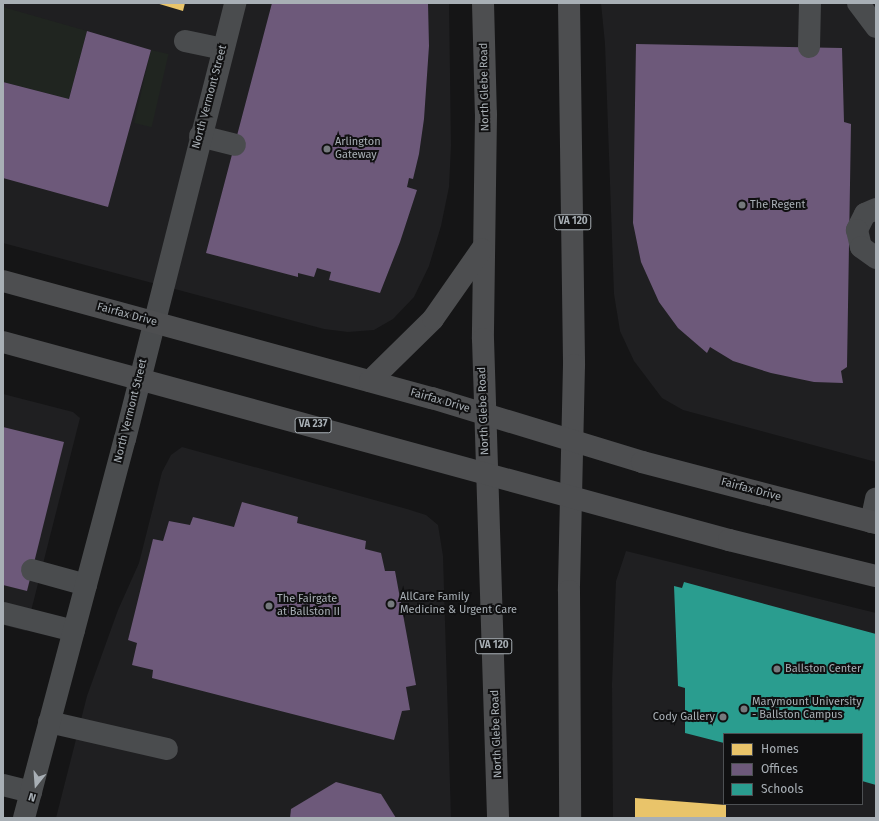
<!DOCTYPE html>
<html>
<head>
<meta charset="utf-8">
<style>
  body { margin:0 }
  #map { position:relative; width:879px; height:821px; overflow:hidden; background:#151516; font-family:"Fira Sans",sans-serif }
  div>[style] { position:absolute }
  .built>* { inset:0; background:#1f1f21 }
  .green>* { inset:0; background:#202520; transform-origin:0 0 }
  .homes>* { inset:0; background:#e9c46a }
  .offices>* { inset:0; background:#6d597a }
  .schools>* { inset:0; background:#2a9d8f }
  .minor>* { height:22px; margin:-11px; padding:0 11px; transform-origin:11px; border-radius:11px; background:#4a4c4e }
  .major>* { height:22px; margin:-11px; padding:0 11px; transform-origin:11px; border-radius:11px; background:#4d4e50 }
  .dots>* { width:11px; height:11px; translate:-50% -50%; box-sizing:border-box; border:2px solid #101011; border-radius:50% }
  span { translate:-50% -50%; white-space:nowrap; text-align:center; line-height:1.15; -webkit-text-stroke:4px #101011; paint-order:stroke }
  .shield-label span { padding:1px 3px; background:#101011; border:1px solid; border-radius:3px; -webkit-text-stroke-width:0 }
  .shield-label { font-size:10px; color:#a8afb5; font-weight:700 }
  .street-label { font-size:11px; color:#a8afb5 }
  .poi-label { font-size:11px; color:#a8afb5 }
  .left { translate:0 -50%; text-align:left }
  .right { translate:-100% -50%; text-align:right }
  .frame { position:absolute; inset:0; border:4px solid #a8afb5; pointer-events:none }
  .legend { position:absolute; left:723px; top:733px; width:140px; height:72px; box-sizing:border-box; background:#101011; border:1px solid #4d5053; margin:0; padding:5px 7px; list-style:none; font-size:12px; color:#a8afb5 }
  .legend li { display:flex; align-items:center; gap:8px; height:20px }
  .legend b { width:20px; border:1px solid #4d5053 }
  .north { position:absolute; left:16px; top:765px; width:40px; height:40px; -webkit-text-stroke:3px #101011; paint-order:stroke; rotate:197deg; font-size:11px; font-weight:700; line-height:16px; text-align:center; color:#a8afb5 }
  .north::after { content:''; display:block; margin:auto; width:14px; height:18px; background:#a8afb5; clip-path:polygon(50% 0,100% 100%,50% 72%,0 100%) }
</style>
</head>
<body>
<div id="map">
  <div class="built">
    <div style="clip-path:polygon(3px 3px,449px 3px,451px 146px,449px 187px,441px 226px,429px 266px,414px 297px,393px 319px,374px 330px,348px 332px,324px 329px,3px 243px)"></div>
    <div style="clip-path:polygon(601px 3px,876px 3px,876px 462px,683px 410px,662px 398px,634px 361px,620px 331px,614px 294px,605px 44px)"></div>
    <div style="clip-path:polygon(3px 394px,73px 412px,80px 418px,26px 631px,3px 625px)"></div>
    <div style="clip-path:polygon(182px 447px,407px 509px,426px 515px,438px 525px,443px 556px,451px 818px,56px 818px,87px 696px,118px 610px,139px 563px,162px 472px,171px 455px)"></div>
    <div style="clip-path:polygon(evenodd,626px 551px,876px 613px,876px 818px,613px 818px,612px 684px,616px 581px,626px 551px,724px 734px,862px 734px,862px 804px,724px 804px,724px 734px)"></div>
  </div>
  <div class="green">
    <div style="clip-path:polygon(3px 7px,87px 31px,69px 99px,3px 82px)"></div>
    <div style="left:151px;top:50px;width:18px;height:75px;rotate:13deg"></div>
  </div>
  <div class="homes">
    <div style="clip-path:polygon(156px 3px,185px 3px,183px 11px)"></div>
    <div style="clip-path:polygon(635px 798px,726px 805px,726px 818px,635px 818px)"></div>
  </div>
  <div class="offices">
    <div style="clip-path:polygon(272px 3px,428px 3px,429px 46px,424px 119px,419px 154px,413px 179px,409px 178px,407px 187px,417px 190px,400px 242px,380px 293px,329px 280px,331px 272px,317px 268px,314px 277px,298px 273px,298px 277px,206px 253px)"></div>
    <div style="clip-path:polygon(87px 31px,151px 50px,108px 207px,3px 178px,3px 82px,69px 99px)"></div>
    <div style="clip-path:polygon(636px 44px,842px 48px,844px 122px,851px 124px,847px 367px,841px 371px,843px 383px,814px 382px,771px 373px,733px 361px,710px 347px,707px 353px,678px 328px,659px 302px,641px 262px,633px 223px)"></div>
    <div style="clip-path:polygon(3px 427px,64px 442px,27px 591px,3px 585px)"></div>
    <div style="clip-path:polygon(242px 502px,298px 517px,297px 523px,366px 541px,365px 549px,381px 553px,385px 571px,395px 571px,416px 685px,406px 687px,410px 710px,402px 711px,394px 740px,152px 678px,153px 670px,132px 665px,137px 643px,128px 640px,153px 539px,163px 541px,169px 521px,190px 525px,193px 517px,234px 527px)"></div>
    <div style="clip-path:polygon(336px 782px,381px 794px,396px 818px,290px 818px,291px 809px)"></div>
  </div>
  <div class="schools">
    <div style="clip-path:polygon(684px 582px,876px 634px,876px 785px,862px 781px,862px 734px,724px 734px,724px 743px,685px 733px,685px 688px,678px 686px,674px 586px,682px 588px)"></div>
  </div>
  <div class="minor">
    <div style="left:858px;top:3px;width:30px;rotate:53deg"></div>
    <div style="left:185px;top:41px;width:39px;rotate:12deg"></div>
    <div style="left:809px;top:47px;width:44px;rotate:-88.7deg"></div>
    <div style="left:200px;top:136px;width:36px;rotate:14deg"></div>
    <div style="left:876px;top:209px;width:12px;rotate:156deg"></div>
    <div style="left:865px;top:214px;width:18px;rotate:117deg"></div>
    <div style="left:857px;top:230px;width:17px;rotate:77deg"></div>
    <div style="left:861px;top:247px;width:19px;rotate:36deg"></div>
    <div style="left:871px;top:522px;width:24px;rotate:-78deg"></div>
    <div style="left:32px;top:570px;width:56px;rotate:15.5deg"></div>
    <div style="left:3px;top:613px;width:73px;rotate:14.2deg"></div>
    <div style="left:49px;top:722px;width:121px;rotate:12.9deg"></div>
    <div style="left:3px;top:785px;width:29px;rotate:14deg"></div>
    <div style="left:24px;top:818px;width:392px;rotate:-75.1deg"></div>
    <div style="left:125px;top:439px;width:450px;rotate:-75.8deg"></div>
  </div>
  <div class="major">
    <div style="left:483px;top:3px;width:111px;rotate:88.5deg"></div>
    <div style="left:486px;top:114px;width:225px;rotate:90.8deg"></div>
    <div style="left:483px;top:339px;width:479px;rotate:88.2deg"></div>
    <div style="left:569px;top:3px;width:362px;rotate:89.2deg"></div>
    <div style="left:574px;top:365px;width:226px;rotate:91.3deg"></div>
    <div style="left:569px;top:591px;width:227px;rotate:89.7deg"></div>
    <div style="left:3px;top:281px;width:445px;rotate:15.3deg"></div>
    <div style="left:432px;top:398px;width:220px;rotate:16.9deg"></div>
    <div style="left:642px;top:462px;width:242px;rotate:14.6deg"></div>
    <div style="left:3px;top:342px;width:753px;rotate:15.26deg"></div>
    <div style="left:729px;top:540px;width:151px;rotate:13.8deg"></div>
    <div style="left:370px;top:381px;width:88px;rotate:-44.5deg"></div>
    <div style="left:433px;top:319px;width:85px;rotate:-55deg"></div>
  </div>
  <div class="dots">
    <div style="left:327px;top:149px;background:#75797d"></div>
    <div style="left:742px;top:205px;background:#75797d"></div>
    <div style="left:391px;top:604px;background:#75797d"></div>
    <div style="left:269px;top:606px;background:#75797d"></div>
    <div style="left:777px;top:669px;background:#75797d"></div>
    <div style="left:744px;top:709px;background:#75797d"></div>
    <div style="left:723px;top:717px;background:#75797d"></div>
  </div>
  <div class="shield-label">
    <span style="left:573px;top:222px">VA 120</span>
    <span style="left:313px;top:425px">VA 237</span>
    <span style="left:494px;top:646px">VA 120</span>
  </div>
  <div class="street-label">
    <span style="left:485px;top:87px;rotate:-91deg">North Glebe Road</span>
    <span style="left:210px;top:97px;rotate:-75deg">North Vermont Street</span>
    <span style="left:127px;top:315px;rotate:15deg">Fairfax Drive</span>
    <span style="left:440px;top:401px;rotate:16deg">Fairfax Drive</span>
    <span style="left:131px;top:411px;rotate:-76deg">North Vermont Street</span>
    <span style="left:484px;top:411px;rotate:-92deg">North Glebe Road</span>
    <span style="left:751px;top:490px;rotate:15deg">Fairfax Drive</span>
    <span style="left:497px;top:734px;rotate:-92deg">North Glebe Road</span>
  </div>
  <div class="poi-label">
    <span class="left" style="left:335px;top:149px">Arlington<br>Gateway</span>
    <span class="left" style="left:750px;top:205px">The Regent</span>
    <span class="left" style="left:400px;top:604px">AllCare Family<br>Medicine &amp; Urgent Care</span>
    <span class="left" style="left:277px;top:606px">The Fairgate<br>at Ballston II</span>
    <span class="left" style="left:785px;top:669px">Ballston Center</span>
    <span class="left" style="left:752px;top:709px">Marymount University<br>- Ballston Campus</span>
    <span class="right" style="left:715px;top:717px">Cody Gallery</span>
  </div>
  <div class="frame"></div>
  <ul class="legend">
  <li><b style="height:11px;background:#e9c46a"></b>Homes</li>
  <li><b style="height:11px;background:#6d597a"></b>Offices</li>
  <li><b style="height:11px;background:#2a9d8f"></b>Schools</li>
  </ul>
  <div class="north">N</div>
</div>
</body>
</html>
